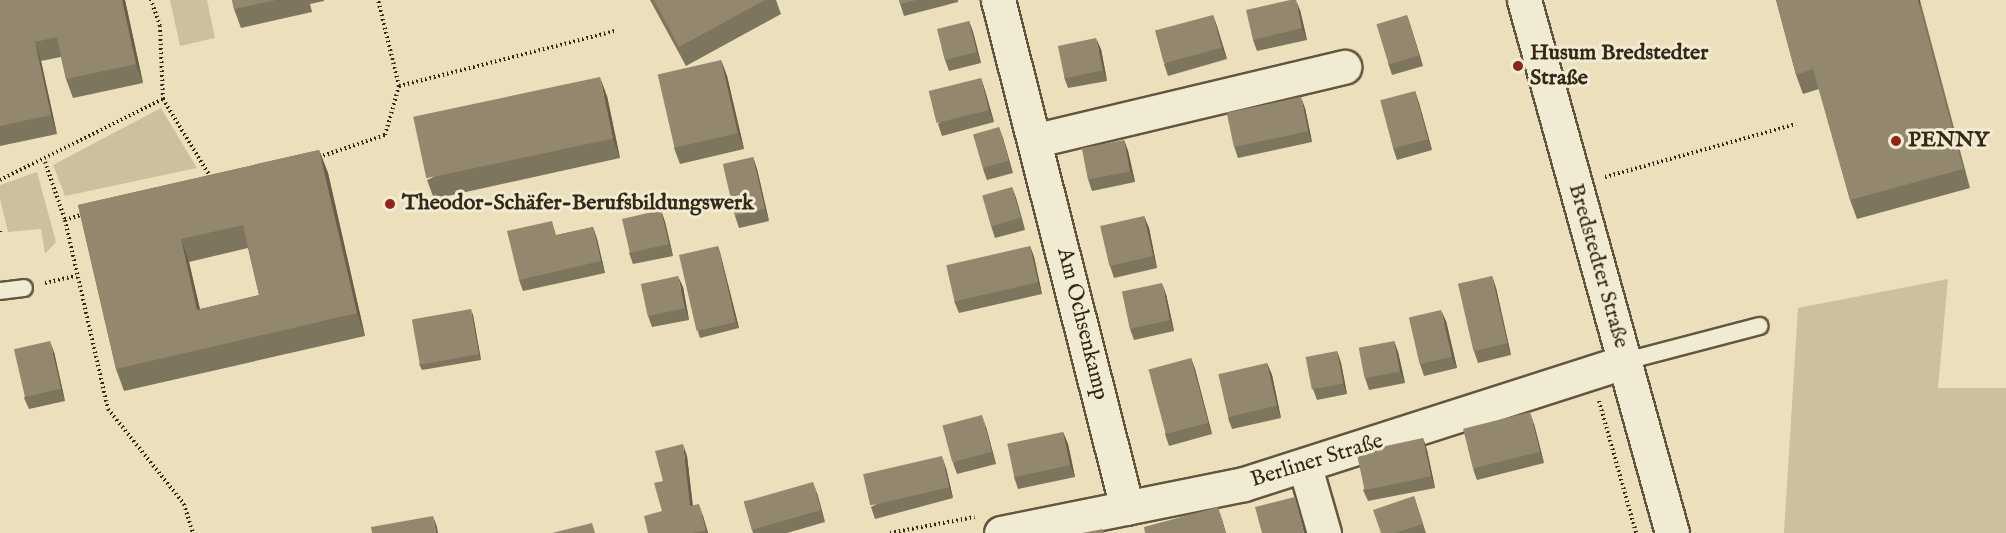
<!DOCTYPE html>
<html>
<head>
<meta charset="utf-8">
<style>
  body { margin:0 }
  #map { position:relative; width:2006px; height:533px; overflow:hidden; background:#ebe0bb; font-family:"IM FELL English",serif }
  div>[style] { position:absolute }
  .green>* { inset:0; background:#ccc19f }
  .path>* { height:4px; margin-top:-2px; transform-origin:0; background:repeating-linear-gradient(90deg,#342818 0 1.5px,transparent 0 4.5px) }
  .roads { filter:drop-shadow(2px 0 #625641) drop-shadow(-2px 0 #625641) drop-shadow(0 2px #625641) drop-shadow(0 -2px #625641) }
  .service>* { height:16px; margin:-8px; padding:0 8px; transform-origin:8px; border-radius:8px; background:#f2ebd3 }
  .minor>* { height:33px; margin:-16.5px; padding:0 16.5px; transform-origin:16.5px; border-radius:16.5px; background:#f2ebd3 }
  .secondary>* { height:33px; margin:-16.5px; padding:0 16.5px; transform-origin:16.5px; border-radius:16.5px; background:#f2ebd3 }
  .wall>* { inset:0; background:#7e755e }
  .shaded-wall>* { inset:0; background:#675f4c; transform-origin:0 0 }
  .building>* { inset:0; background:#93886d; transform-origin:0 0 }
  .dots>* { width:16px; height:16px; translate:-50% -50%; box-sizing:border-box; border:3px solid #f2ebd3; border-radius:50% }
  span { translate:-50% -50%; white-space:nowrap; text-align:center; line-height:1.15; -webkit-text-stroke:6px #f2ebd3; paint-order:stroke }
  .poi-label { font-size:22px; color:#342818; font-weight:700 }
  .left { translate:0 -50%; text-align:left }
  .street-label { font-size:22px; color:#342818 }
</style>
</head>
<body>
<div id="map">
  <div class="green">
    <div style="clip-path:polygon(170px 0,207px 0,215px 38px,180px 46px)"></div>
    <div style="clip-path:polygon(161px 108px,197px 168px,65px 196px,53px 165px)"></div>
    <div style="clip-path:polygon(37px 172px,56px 242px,45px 254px,41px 229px,8px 232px,0 199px,0 185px)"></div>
    <div style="clip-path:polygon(1948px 279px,1938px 388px,2006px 388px,2006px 533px,1784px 533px,1798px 308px)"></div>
  </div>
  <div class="path">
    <div style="left:399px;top:86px;width:223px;rotate:-14.3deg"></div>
    <div style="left:163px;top:99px;width:92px;rotate:58.7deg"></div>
    <div style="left:319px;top:157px;width:70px;rotate:-18.4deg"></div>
    <div style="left:385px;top:135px;width:51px;rotate:-74.1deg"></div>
    <div style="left:399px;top:86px;width:89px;rotate:-103.7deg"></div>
    <div style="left:45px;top:162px;width:61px;rotate:71deg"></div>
    <div style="left:65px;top:220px;width:194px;rotate:77.2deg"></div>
    <div style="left:108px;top:409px;width:122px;rotate:51.3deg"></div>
    <div style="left:184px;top:504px;width:30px;rotate:73deg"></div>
    <div style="left:1605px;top:177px;width:198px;rotate:-15.5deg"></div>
    <div style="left:0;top:180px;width:182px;rotate:-26.4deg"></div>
    <div style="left:163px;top:99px;width:73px;rotate:-92.4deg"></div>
    <div style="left:160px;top:26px;width:28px;rotate:-109deg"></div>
    <div style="left:65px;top:220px;width:20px;rotate:-18deg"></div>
    <div style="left:0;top:231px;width:3px;rotate:72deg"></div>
    <div style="left:45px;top:283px;width:32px;rotate:-13deg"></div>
    <div style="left:1599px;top:401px;width:137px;rotate:74.3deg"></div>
    <div style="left:890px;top:533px;width:86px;rotate:-10.7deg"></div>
  </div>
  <div class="roads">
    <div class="service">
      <div style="left:0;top:291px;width:24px;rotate:-7deg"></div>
      <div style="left:1626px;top:361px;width:138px;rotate:-14.7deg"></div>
    </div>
    <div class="minor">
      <div style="left:998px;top:0;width:524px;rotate:75.75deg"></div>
      <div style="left:1037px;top:140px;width:316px;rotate:-13.4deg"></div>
      <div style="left:1305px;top:467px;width:69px;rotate:73.9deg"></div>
      <div style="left:1001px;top:533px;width:248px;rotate:-11.4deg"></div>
      <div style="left:1244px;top:484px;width:401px;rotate:-17.8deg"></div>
    </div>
    <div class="secondary">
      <div style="left:1524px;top:0;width:553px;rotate:74.48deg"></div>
    </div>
  </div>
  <div class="wall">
    <div style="clip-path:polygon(0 0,125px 0,143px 83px,73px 98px,66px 79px,61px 57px,41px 61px,57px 134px,0 146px)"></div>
    <div style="clip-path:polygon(232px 0,324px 0,324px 1px,310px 4px,312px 12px,241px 28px,234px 9px)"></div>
    <div style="clip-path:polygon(650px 0,776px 0,781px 14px,686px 66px)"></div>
    <div style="clip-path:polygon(899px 0,958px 0,958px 2px,904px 16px)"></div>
    <div style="clip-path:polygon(1776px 0,1920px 0,1970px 188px,1857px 219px,1850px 200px,1819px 89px,1803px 94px,1796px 75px)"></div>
    <div style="clip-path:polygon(1300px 10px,1307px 40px,1257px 51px,1253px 40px)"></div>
    <div style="clip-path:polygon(1213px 15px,1227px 59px,1168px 76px,1164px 64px)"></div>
    <div style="clip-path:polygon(1407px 15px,1423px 66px,1392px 75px,1388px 63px)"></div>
    <div style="clip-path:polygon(969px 21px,973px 32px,981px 63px,949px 71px,945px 60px)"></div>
    <div style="clip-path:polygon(1101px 49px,1107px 81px,1068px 88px,1064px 77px)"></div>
    <div style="clip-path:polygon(721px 60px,727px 76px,744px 149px,680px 164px,674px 148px)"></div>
    <div style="clip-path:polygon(981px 78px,994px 122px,942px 136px,938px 124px)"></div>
    <div style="clip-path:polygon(1415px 91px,1419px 103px,1432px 150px,1397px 160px,1393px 148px)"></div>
    <div style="clip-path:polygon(607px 96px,620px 158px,434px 199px,427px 180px)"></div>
    <div style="clip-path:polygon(1305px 108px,1312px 142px,1238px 158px,1234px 146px)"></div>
    <div style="clip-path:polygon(999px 127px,1013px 173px,987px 180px,983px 169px)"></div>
    <div style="clip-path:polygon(1124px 140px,1128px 151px,1135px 182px,1092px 191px,1088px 179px)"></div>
    <div style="clip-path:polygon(evenodd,319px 150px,328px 173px,365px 336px,124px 391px,116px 369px,78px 205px,319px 150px,248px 248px,259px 295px,200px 309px,189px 262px,248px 248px)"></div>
    <div style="clip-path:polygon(753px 157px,757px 169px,769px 221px,739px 228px,735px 216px)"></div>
    <div style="clip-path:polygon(1012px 187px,1016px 198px,1025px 230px,995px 238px,991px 226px)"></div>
    <div style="clip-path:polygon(661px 210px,665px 222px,673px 256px,633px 264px,629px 253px)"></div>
    <div style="clip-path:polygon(1144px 216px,1149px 228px,1157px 268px,1114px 278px,1110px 266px)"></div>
    <div style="clip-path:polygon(593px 227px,597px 239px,605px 273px,523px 291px,519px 280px,557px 235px)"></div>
    <div style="clip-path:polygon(718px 246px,739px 328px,700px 338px,698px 332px)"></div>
    <div style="clip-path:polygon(1030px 246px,1034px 257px,1042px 294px,959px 313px,954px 301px)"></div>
    <div style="clip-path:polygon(1492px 276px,1496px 288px,1511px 355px,1478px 363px,1474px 351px)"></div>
    <div style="clip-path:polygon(683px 287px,689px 320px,652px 327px,648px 316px)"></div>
    <div style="clip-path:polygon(1166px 294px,1174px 331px,1134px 340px,1130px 329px)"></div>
    <div style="clip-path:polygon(473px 315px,481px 360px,422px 370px,419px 364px)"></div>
    <div style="clip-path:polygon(1446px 321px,1457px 368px,1424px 376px,1420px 364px)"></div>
    <div style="clip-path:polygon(1394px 341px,1398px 352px,1405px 383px,1369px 390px,1365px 378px)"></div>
    <div style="clip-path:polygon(1337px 351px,1341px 363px,1347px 394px,1317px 400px,1313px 389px)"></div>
    <div style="clip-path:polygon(54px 352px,65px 401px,29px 409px,24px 398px)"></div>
    <div style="clip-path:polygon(1191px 358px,1195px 369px,1212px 434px,1169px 446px,1165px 434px)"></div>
    <div style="clip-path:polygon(1267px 363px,1272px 375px,1281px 418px,1232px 429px,1228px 418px)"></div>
    <div style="clip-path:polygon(1534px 424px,1544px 463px,1477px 480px,1473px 469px)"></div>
    <div style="clip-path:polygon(986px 427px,996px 464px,957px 474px,953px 463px)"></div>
    <div style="clip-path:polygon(1063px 432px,1068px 444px,1075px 477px,1018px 489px,1014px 477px)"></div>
    <div style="clip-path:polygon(1423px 438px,1427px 450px,1435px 488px,1368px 501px,1363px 490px)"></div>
    <div style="clip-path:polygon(687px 456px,693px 506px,703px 516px,708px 533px,648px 533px,662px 511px,663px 481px)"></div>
    <div style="clip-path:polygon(946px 468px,953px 498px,875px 519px,871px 507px)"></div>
    <div style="clip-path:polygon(817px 493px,825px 522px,787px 533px,753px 533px,744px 501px)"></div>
    <div style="clip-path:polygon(1414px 496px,1426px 533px,1381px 533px)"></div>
  </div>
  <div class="shaded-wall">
    <div style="clip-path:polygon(122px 0,125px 0,143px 83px,136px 64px)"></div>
    <div style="clip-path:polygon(1296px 0,1300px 10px,1307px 40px,1302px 28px)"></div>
    <div style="left:1918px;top:0;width:2px;height:175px"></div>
    <div style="clip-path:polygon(1213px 15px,1217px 26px,1227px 59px,1222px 48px)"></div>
    <div style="clip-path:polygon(1407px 15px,1411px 27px,1423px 66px,1419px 55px)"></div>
    <div style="clip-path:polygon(969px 21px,973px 32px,981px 63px,977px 52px)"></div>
    <div style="clip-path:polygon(1096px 38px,1101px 49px,1107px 81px,1103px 70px)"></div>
    <div style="clip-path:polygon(35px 42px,41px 61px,57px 134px,51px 115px)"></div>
    <div style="clip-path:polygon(721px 60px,727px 76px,744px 149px,738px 133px)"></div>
    <div style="clip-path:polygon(600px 77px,607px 96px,620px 158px,613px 139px)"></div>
    <div style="clip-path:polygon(981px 78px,985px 90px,994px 122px,989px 110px)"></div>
    <div style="clip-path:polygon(1415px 91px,1419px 103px,1432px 150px,1428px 139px)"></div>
    <div style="clip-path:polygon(1301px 97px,1305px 108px,1312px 142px,1308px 131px)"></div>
    <div style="clip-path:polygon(999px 127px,1003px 138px,1013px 173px,1009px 161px)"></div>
    <div style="clip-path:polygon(1124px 140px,1128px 151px,1135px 182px,1130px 171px)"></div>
    <div style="clip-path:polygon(319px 150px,328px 173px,365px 336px,357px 313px)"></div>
    <div style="clip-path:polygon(753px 157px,757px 169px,769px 221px,765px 209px)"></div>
    <div style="clip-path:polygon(1012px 187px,1016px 198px,1025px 230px,1021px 218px)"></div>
    <div style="clip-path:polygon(661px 210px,665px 222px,673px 256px,669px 244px)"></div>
    <div style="clip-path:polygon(1144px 216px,1149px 228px,1157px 268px,1153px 256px)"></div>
    <div style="clip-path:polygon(593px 227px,597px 239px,605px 273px,601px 261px)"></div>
    <div style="clip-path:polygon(181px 239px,189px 262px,205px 332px,197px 310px)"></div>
    <div style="clip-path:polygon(718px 246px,720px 252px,739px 328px,736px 322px)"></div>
    <div style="clip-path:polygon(1030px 246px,1034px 257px,1042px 294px,1038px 282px)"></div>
    <div style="clip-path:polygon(678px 276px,683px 287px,689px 320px,685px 308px)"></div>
    <div style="clip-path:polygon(1492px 276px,1496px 288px,1511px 355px,1507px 343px)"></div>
    <div style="clip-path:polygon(1162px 283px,1166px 294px,1174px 331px,1170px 320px)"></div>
    <div style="clip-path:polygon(471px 309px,473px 315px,481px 360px,479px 354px)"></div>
    <div style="clip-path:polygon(1441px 310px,1446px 321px,1457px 368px,1452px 357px)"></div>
    <div style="clip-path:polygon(50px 341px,54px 352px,65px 401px,61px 389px)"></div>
    <div style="clip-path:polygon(1394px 341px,1398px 352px,1405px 383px,1400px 371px)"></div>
    <div style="clip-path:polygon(1337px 351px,1341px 363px,1347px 394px,1343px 383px)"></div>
    <div style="clip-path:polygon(1191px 358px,1195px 369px,1212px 434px,1208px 423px)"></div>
    <div style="clip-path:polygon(1267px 363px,1272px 375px,1281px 418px,1277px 406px)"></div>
    <div style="clip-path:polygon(1530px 412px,1534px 424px,1544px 463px,1540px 452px)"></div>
    <div style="clip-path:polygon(982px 415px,986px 427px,996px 464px,992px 452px)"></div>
    <div style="clip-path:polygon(1063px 432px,1068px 444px,1075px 477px,1070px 465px)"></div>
    <div style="clip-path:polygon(1423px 438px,1427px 450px,1435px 488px,1431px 476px)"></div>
    <div style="clip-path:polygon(683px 444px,687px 456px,694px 518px,690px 506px)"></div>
    <div style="clip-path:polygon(942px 456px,946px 468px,953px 498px,949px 487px)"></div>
    <div style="clip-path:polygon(813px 482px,817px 493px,825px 522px,821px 510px)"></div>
    <div style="clip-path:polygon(1295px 497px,1299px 508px,1306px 533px,1304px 533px)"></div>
    <div style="clip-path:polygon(699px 504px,703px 516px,708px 533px,707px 533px,706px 530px)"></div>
    <div style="clip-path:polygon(1218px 507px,1222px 519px,1226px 533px,1225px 533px)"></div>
    <div style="clip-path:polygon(433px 516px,437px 527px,438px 533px,436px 533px)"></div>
  </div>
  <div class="building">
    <div style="clip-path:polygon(0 0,122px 0,136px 64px,66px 79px,57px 37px,35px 42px,51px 115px,0 126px)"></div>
    <div style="clip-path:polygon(232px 0,276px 0,234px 9px)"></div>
    <div style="clip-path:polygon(654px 0,765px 0,679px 47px)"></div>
    <div style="clip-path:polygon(899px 0,916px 0,900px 4px)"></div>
    <div style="clip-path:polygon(1290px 0,1296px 0,1302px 28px,1253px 40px,1246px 10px)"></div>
    <div style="clip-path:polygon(1776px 0,1918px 0,1963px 169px,1850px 200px,1813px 69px,1796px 75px)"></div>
    <div style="left:1213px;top:15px;width:34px;height:60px;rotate:75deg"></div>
    <div style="left:1407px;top:15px;width:42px;height:32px;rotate:73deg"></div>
    <div style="left:969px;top:21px;width:32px;height:33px;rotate:76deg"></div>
    <div style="left:1096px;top:38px;width:33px;height:39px;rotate:78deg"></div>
    <div style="left:721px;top:60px;width:75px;height:65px;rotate:77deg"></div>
    <div style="left:600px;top:77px;width:63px;height:191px;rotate:78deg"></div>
    <div style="left:981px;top:78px;width:33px;height:54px;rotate:76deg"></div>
    <div style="left:1415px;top:91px;width:50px;height:36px;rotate:75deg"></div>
    <div style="left:1301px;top:97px;width:35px;height:76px;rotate:78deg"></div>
    <div style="left:999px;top:127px;width:35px;height:27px;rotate:74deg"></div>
    <div style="left:1124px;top:140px;width:32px;height:43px;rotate:79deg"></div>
    <div style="clip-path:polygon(evenodd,319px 150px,357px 313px,116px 369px,78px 205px,319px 150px,243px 225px,259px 295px,197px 310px,181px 239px,243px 225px)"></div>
    <div style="left:753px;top:157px;width:53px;height:31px;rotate:77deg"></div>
    <div style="left:1012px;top:187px;width:32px;height:31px;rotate:74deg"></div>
    <div style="left:661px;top:210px;width:35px;height:40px;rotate:77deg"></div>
    <div style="left:1144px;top:216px;width:41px;height:45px;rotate:77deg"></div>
    <div style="clip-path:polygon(552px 221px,556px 235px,593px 227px,601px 261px,519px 280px,507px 231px)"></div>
    <div style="left:718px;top:246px;width:78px;height:40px;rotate:77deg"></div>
    <div style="left:1030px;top:246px;width:37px;height:86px;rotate:77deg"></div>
    <div style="left:678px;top:276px;width:33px;height:38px;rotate:78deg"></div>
    <div style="left:1492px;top:276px;width:69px;height:35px;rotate:77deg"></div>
    <div style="left:1162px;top:283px;width:38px;height:41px;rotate:78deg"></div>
    <div style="left:471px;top:309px;width:46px;height:60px;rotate:80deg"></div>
    <div style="left:1441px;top:310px;width:48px;height:33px;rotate:77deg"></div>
    <div style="left:50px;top:341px;width:49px;height:37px;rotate:77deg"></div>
    <div style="left:1394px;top:341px;width:31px;height:36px;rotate:79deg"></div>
    <div style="left:1337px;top:351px;width:33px;height:32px;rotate:79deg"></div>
    <div style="left:1191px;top:358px;width:67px;height:44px;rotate:75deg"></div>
    <div style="left:1267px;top:363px;width:44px;height:50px;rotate:77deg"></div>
    <div style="left:1530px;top:412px;width:41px;height:69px;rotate:76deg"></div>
    <div style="left:982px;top:415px;width:38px;height:41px;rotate:75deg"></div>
    <div style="left:1063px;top:432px;width:34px;height:57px;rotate:78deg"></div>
    <div style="left:1423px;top:438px;width:39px;height:68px;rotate:78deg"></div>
    <div style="clip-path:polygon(683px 444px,690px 506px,699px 504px,706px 530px,692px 533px,648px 533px,644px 516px,662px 511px,654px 483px,663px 481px,655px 451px)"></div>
    <div style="left:942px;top:456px;width:32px;height:81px;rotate:77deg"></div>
    <div style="left:813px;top:482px;width:29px;height:72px;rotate:74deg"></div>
    <div style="clip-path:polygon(1414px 496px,1423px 524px,1395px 533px,1381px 533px,1373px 510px)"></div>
    <div style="clip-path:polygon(1295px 497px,1304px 533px,1262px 533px,1255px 507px)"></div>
    <div style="clip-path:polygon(1218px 507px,1225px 533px,1145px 533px,1144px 527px)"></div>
    <div style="clip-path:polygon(433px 516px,436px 533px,372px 533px,371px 527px)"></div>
    <div style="clip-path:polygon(592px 523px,595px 533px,552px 533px)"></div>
    <div style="clip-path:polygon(1103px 529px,1104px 533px,1082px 533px)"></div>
  </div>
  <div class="dots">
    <div style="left:1518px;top:66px;background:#8f2418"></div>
    <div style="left:1896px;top:141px;background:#8f2418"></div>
    <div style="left:390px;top:204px;background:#8f2418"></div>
  </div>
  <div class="poi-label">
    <span class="left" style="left:1530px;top:66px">Husum Bredstedter<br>Straße</span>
    <span class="left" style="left:1908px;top:141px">PENNY</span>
    <span class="left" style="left:402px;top:204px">Theodor-Schäfer-Berufsbildungswerk</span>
  </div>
  <div class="street-label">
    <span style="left:1598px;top:266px;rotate:74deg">Bredstedter Straße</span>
    <span style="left:1082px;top:324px;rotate:76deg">Am Ochsenkamp</span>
    <span style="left:1317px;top:461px;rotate:-17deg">Berliner Straße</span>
  </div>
</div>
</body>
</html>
